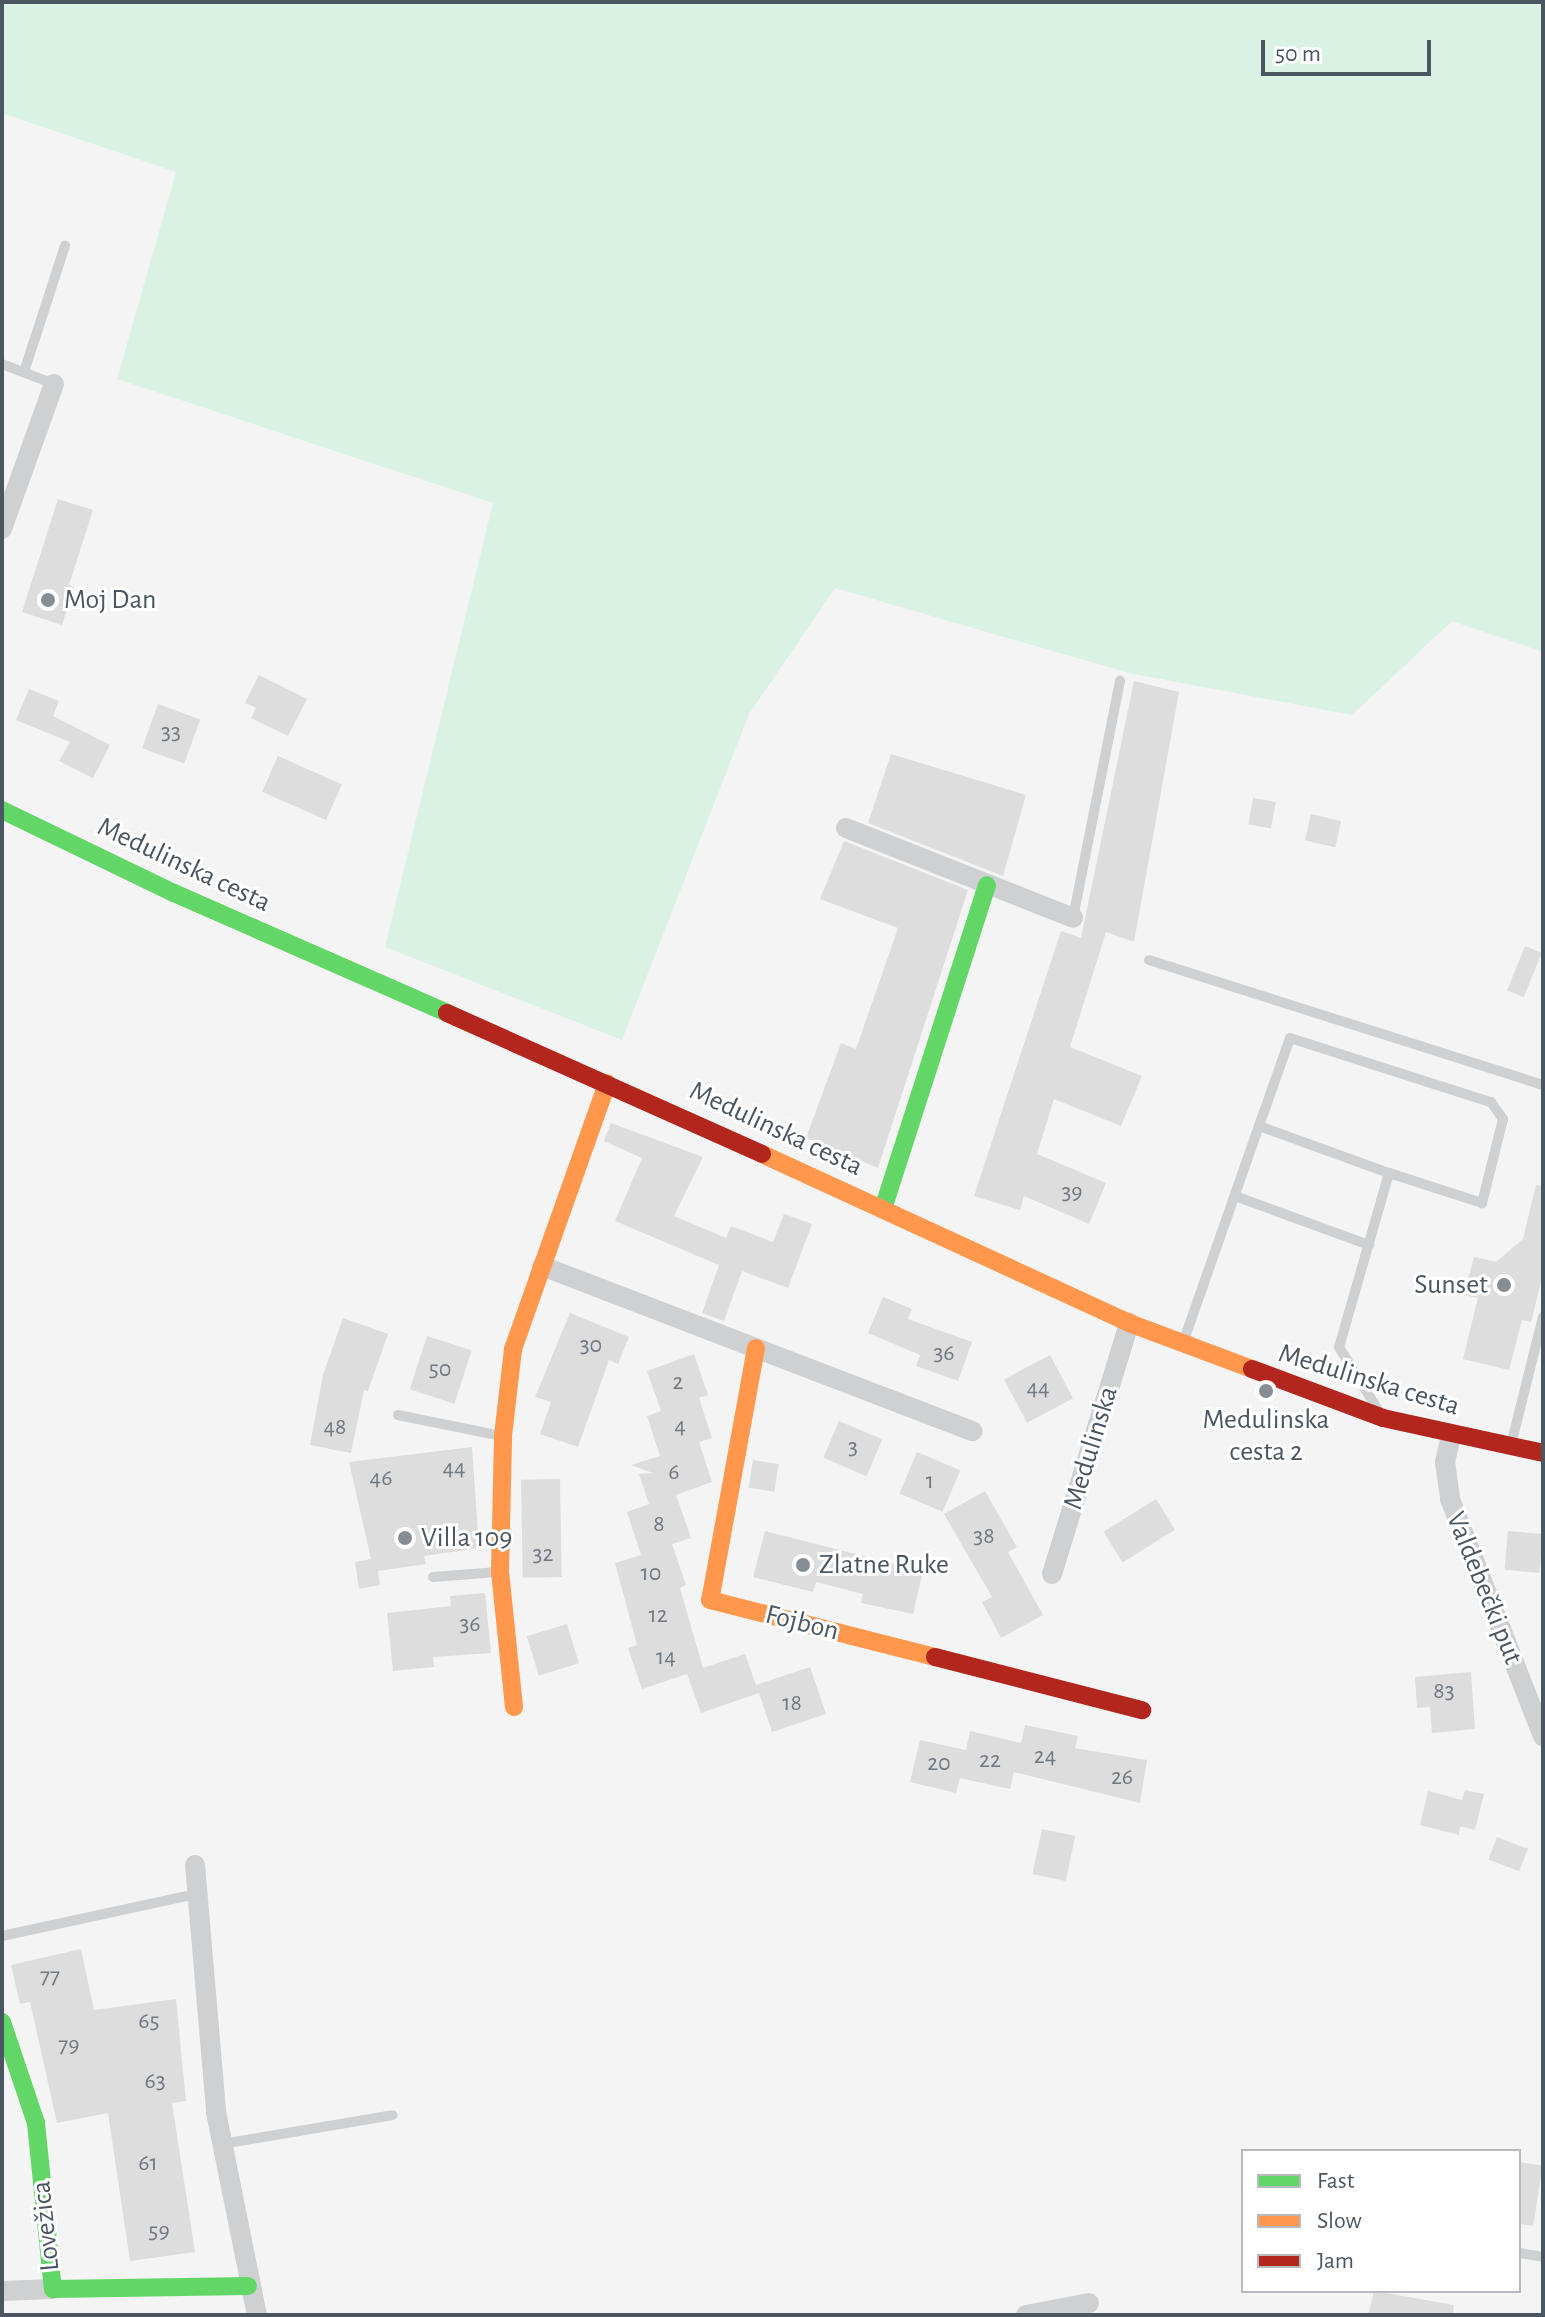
<!DOCTYPE html>
<html>
<head>
<meta charset="utf-8">
<style>
  body { margin:0 }
  #map { position:relative; width:1545px; height:2317px; overflow:hidden; background:#f4f4f4; font-family:"Alegreya Sans",sans-serif }
  div>[style] { position:absolute }
  .green>* { inset:0; background:#d9f2e3 }
  .building>* { inset:0; background:#ddddde; transform-origin:0 0 }
  .lane>* { height:10px; margin:-5px; padding:0 5px; transform-origin:5px; border-radius:5px; background:#ced0d2 }
  .street>* { height:20px; margin:-10px; padding:0 10px; transform-origin:10px; border-radius:10px; background:#ced0d2 }
  .fast>* { height:18px; margin:-9px; padding:0 9px; transform-origin:9px; border-radius:9px; background:#63d668 }
  .slow>* { height:18px; margin:-9px; padding:0 9px; transform-origin:9px; border-radius:9px; background:#ff974d }
  .jam>* { height:18px; margin:-9px; padding:0 9px; transform-origin:9px; border-radius:9px; background:#b3261e }
  .dots>* { width:22px; height:22px; translate:-50% -50%; box-sizing:border-box; border:4px solid #fff; border-radius:50% }
  span { translate:-50% -50%; white-space:nowrap; text-align:center; line-height:1.15; -webkit-text-stroke:6px #fff; paint-order:stroke }
  .number-label { font-size:24px; color:#707881 }
  .number-label span { -webkit-text-stroke-width:0 }
  .poi-label { font-size:28px; color:#4a5661 }
  .left { translate:0 -50%; text-align:left }
  .right { translate:-100% -50%; text-align:right }
  .street-label { font-size:28px; color:#4a5661 }
  .frame { position:absolute; inset:0; border:4px solid #4a5661; pointer-events:none }
  .legend { position:absolute; left:1241px; top:2149px; width:280px; height:144px; box-sizing:border-box; background:#fff; border:2px solid #b7bbc0; margin:0; padding:10px 14px; list-style:none; font-size:24px; color:#4a5661 }
  .legend li { display:flex; align-items:center; gap:16px; height:40px }
  .legend b { width:40px; border:2px solid #b7bbc0 }
  .scale { position:absolute; left:1261px; top:40px; width:170px; height:36px; box-sizing:border-box; border:4px solid #4a5661; border-top:0; padding-left:10px; font-size:24px; line-height:28px; white-space:nowrap; color:#4a5661; -webkit-text-stroke:6px #fff; paint-order:stroke }
</style>
</head>
<body>
<div id="map">
  <div class="green">
    <div style="clip-path:polygon(2px 2px,1543px 2px,1543px 652px,1452px 621px,1352px 715px,1129px 673px,835px 588px,749px 714px,622px 1040px,385px 947px,493px 503px,117px 379px,176px 172px,2px 113px)"></div>
  </div>
  <div class="building">
    <div style="clip-path:polygon(58px 499px,93px 510px,69px 585px,74px 587px,62px 625px,22px 612px)"></div>
    <div style="clip-path:polygon(259px 675px,307px 699px,288px 736px,251px 718px,256px 708px,245px 703px)"></div>
    <div style="clip-path:polygon(1134px 681px,1179px 692px,1134px 942px,1106px 932px,1070px 1047px,1142px 1076px,1121px 1126px,1054px 1099px,1037px 1154px,1106px 1183px,1089px 1224px,1024px 1196px,1020px 1210px,974px 1196px,1061px 931px,1081px 938px)"></div>
    <div style="clip-path:polygon(29px 689px,59px 701px,53px 716px,110px 745px,93px 778px,59px 761px,70px 742px,16px 720px)"></div>
    <div style="left:158px;top:704px;width:45px;height:47px;rotate:20deg"></div>
    <div style="clip-path:polygon(891px 754px,1026px 795px,1003px 876px,868px 823px)"></div>
    <div style="left:278px;top:756px;width:70px;height:39px;rotate:24deg"></div>
    <div style="left:1253px;top:798px;width:23px;height:27px;rotate:10deg"></div>
    <div style="left:1311px;top:814px;width:31px;height:27px;rotate:13deg"></div>
    <div style="clip-path:polygon(844px 841px,968px 890px,878px 1168px,806px 1138px,841px 1043px,856px 1049px,898px 928px,820px 899px)"></div>
    <div style="left:1525px;top:946px;width:18px;height:48px;rotate:22deg"></div>
    <div style="clip-path:polygon(611px 1123px,703px 1157px,674px 1216px,726px 1238px,731px 1226px,773px 1242px,784px 1214px,812px 1224px,788px 1288px,742px 1271px,724px 1321px,702px 1313px,719px 1265px,615px 1221px,642px 1158px,604px 1141px)"></div>
    <div style="clip-path:polygon(1536px 1185px,1543px 1186px,1543px 1274px,1531px 1322px,1522px 1320px,1509px 1370px,1463px 1359px,1478px 1298px,1464px 1295px,1474px 1257px,1496px 1262px,1523px 1239px)"></div>
    <div style="clip-path:polygon(883px 1297px,912px 1309px,908px 1319px,972px 1342px,958px 1381px,916px 1366px,920px 1355px,868px 1333px)"></div>
    <div style="clip-path:polygon(570px 1313px,629px 1337px,618px 1364px,609px 1360px,578px 1447px,540px 1434px,551px 1402px,535px 1397px)"></div>
    <div style="clip-path:polygon(343px 1318px,388px 1334px,368px 1391px,364px 1390px,351px 1453px,310px 1445px,323px 1375px)"></div>
    <div style="left:427px;top:1336px;width:47px;height:56px;rotate:18deg"></div>
    <div style="clip-path:polygon(694px 1354px,708px 1395px,699px 1398px,712px 1438px,699px 1442px,712px 1482px,676px 1495px,691px 1538px,672px 1544px,686px 1585px,680px 1588px,703px 1668px,745px 1654px,756px 1685px,810px 1667px,826px 1714px,772px 1732px,759px 1693px,701px 1713px,687px 1674px,642px 1689px,628px 1648px,637px 1645px,615px 1563px,641px 1555px,627px 1512px,649px 1504px,639px 1474px,653px 1473px,631px 1465px,660px 1456px,647px 1416px,661px 1411px,647px 1371px)"></div>
    <div style="left:1050px;top:1355px;width:49px;height:52px;rotate:62deg"></div>
    <div style="left:839px;top:1421px;width:47px;height:40px;rotate:23deg"></div>
    <div style="clip-path:polygon(472px 1447px,479px 1548px,424px 1556px,426px 1564px,378px 1571px,380px 1585px,359px 1589px,355px 1562px,371px 1559px,349px 1462px)"></div>
    <div style="left:917px;top:1452px;width:47px;height:45px;rotate:23deg"></div>
    <div style="left:753px;top:1460px;width:26px;height:28px;rotate:9deg"></div>
    <div style="left:560px;top:1479px;width:98px;height:39px;rotate:89deg"></div>
    <div style="clip-path:polygon(985px 1491px,1017px 1547px,1008px 1552px,1043px 1615px,1001px 1638px,982px 1602px,992px 1597px,944px 1514px)"></div>
    <div style="left:1156px;top:1499px;width:36px;height:62px;rotate:58deg"></div>
    <div style="clip-path:polygon(765px 1531px,923px 1571px,913px 1614px,861px 1603px,863px 1594px,816px 1582px,813px 1592px,753px 1577px)"></div>
    <div style="left:1508px;top:1531px;width:35px;height:39px;rotate:5deg"></div>
    <div style="clip-path:polygon(485px 1593px,491px 1653px,433px 1657px,434px 1667px,393px 1671px,387px 1613px,451px 1606px,450px 1596px)"></div>
    <div style="left:567px;top:1624px;width:41px;height:42px;rotate:73deg"></div>
    <div style="clip-path:polygon(1471px 1672px,1475px 1729px,1432px 1733px,1430px 1707px,1417px 1708px,1415px 1677px)"></div>
    <div style="clip-path:polygon(1025px 1725px,1078px 1736px,1075px 1748px,1147px 1760px,1140px 1803px,1014px 1772px,1010px 1789px,960px 1778px,956px 1793px,910px 1782px,920px 1740px,966px 1750px,970px 1731px,1021px 1743px)"></div>
    <div style="clip-path:polygon(1465px 1790px,1484px 1794px,1475px 1830px,1460px 1826px,1459px 1835px,1420px 1825px,1428px 1791px,1462px 1800px)"></div>
    <div style="left:1042px;top:1829px;width:34px;height:46px;rotate:12deg"></div>
    <div style="left:1497px;top:1837px;width:33px;height:24px;rotate:21deg"></div>
    <div style="clip-path:polygon(81px 1949px,94px 2010px,176px 1999px,186px 2101px,172px 2103px,195px 2252px,130px 2261px,108px 2113px,57px 2123px,30px 2002px,20px 2004px,11px 1965px)"></div>
    <div style="left:1519px;top:2162px;width:24px;height:61px;rotate:9deg"></div>
    <div style="clip-path:polygon(1374px 2291px,1454px 2305px,1453px 2315px,1368px 2315px)"></div>
  </div>
  <div class="lane">
    <div style="left:2px;top:364px;width:56px;rotate:21deg"></div>
    <div style="left:24px;top:372px;width:133px;rotate:-72deg"></div>
    <div style="left:1073px;top:918px;width:242px;rotate:-78.8deg"></div>
    <div style="left:1149px;top:960px;width:413px;rotate:17.6deg"></div>
    <div style="left:1259px;top:1126px;width:93px;rotate:-70.6deg"></div>
    <div style="left:1290px;top:1038px;width:211px;rotate:17.7deg"></div>
    <div style="left:1491px;top:1102px;width:21px;rotate:55deg"></div>
    <div style="left:1503px;top:1119px;width:87px;rotate:104deg"></div>
    <div style="left:1482px;top:1203px;width:98px;rotate:-162.1deg"></div>
    <div style="left:1235px;top:1196px;width:143px;rotate:20.1deg"></div>
    <div style="left:1184px;top:1340px;width:227px;rotate:-70.7deg"></div>
    <div style="left:1259px;top:1126px;width:138px;rotate:19.9deg"></div>
    <div style="left:1389px;top:1173px;width:181px;rotate:106deg"></div>
    <div style="left:1339px;top:1347px;width:74px;rotate:58.2deg"></div>
    <div style="left:398px;top:1415px;width:105px;rotate:11.5deg"></div>
    <div style="left:1511px;top:1445px;width:132px;rotate:-76deg"></div>
    <div style="left:433px;top:1577px;width:65px;rotate:-4.4deg"></div>
    <div style="left:2px;top:1936px;width:199px;rotate:-12.2deg"></div>
    <div style="left:222px;top:2144px;width:173px;rotate:-9.6deg"></div>
    <div style="left:1519px;top:2253px;width:24px;rotate:9deg"></div>
  </div>
  <div class="street">
    <div style="left:2px;top:529px;width:154px;rotate:-70.3deg"></div>
    <div style="left:846px;top:828px;width:244px;rotate:21.6deg"></div>
    <div style="left:542px;top:1266px;width:461px;rotate:21deg"></div>
    <div style="left:1451px;top:1436px;width:27px;rotate:103deg"></div>
    <div style="left:1445px;top:1462px;width:37px;rotate:82deg"></div>
    <div style="left:1450px;top:1499px;width:255px;rotate:68.6deg"></div>
    <div style="left:1052px;top:1574px;width:263px;rotate:-72.9deg"></div>
    <div style="left:195px;top:1865px;width:248px;rotate:85.1deg"></div>
    <div style="left:216px;top:2112px;width:207px;rotate:78.6deg"></div>
    <div style="left:2px;top:2291px;width:51px;rotate:-2.2deg"></div>
    <div style="left:1026px;top:2315px;width:64px;rotate:-10.8deg"></div>
  </div>
  <div class="fast">
    <div style="left:2px;top:810px;width:191px;rotate:25.8deg"></div>
    <div style="left:174px;top:893px;width:298px;rotate:23.7deg"></div>
    <div style="left:883px;top:1209px;width:340px;rotate:-72.2deg"></div>
    <div style="left:2px;top:2022px;width:107px;rotate:71.4deg"></div>
    <div style="left:36px;top:2123px;width:167px;rotate:84.2deg"></div>
    <div style="left:53px;top:2289px;width:195px;rotate:-0.9deg"></div>
  </div>
  <div class="slow">
    <div style="left:762px;top:1154px;width:404px;rotate:24.7deg"></div>
    <div style="left:1129px;top:1323px;width:131px;rotate:20.5deg"></div>
    <div style="left:756px;top:1348px;width:256px;rotate:100.3deg"></div>
    <div style="left:710px;top:1600px;width:232px;rotate:14.2deg"></div>
    <div style="left:514px;top:1707px;width:136px;rotate:-95.9deg"></div>
    <div style="left:500px;top:1572px;width:136px;rotate:-88.7deg"></div>
    <div style="left:503px;top:1436px;width:88px;rotate:-83.4deg"></div>
    <div style="left:513px;top:1349px;width:282px;rotate:-70.5deg"></div>
  </div>
  <div class="jam">
    <div style="left:447px;top:1013px;width:345px;rotate:24.1deg"></div>
    <div style="left:1252px;top:1369px;width:140px;rotate:20.5deg"></div>
    <div style="left:1383px;top:1418px;width:164px;rotate:12.3deg"></div>
    <div style="left:935px;top:1657px;width:214px;rotate:14.4deg"></div>
  </div>
  <div class="dots">
    <div style="left:48px;top:600px;background:#868d94"></div>
    <div style="left:1504px;top:1285px;background:#868d94"></div>
    <div style="left:1266px;top:1391px;background:#868d94"></div>
    <div style="left:405px;top:1538px;background:#868d94"></div>
    <div style="left:803px;top:1565px;background:#868d94"></div>
  </div>
  <div class="number-label">
    <span style="left:171px;top:733px">33</span>
    <span style="left:1072px;top:1193px">39</span>
    <span style="left:591px;top:1346px">30</span>
    <span style="left:944px;top:1354px">36</span>
    <span style="left:440px;top:1370px">50</span>
    <span style="left:678px;top:1383px">2</span>
    <span style="left:1038px;top:1389px">44</span>
    <span style="left:680px;top:1427px">4</span>
    <span style="left:335px;top:1428px">48</span>
    <span style="left:853px;top:1448px">3</span>
    <span style="left:454px;top:1469px">44</span>
    <span style="left:674px;top:1473px">6</span>
    <span style="left:381px;top:1479px">46</span>
    <span style="left:930px;top:1482px">1</span>
    <span style="left:659px;top:1525px">8</span>
    <span style="left:984px;top:1537px">38</span>
    <span style="left:543px;top:1555px">32</span>
    <span style="left:651px;top:1574px">10</span>
    <span style="left:658px;top:1616px">12</span>
    <span style="left:470px;top:1625px">36</span>
    <span style="left:666px;top:1658px">14</span>
    <span style="left:1444px;top:1692px">83</span>
    <span style="left:792px;top:1704px">18</span>
    <span style="left:1045px;top:1757px">24</span>
    <span style="left:990px;top:1761px">22</span>
    <span style="left:939px;top:1764px">20</span>
    <span style="left:1122px;top:1778px">26</span>
    <span style="left:50px;top:1977px">77</span>
    <span style="left:149px;top:2022px">65</span>
    <span style="left:69px;top:2046px">79</span>
    <span style="left:155px;top:2082px">63</span>
    <span style="left:148px;top:2164px">61</span>
    <span style="left:159px;top:2232px">59</span>
  </div>
  <div class="poi-label">
    <span class="left" style="left:64px;top:600px">Moj Dan</span>
    <span class="right" style="left:1488px;top:1285px">Sunset</span>
    <span style="left:1266px;top:1436px">Medulinska<br>cesta 2</span>
    <span class="left" style="left:421px;top:1538px">Villa 109</span>
    <span class="left" style="left:819px;top:1565px">Zlatne Ruke</span>
  </div>
  <div class="street-label">
    <span style="left:184px;top:865px;rotate:25deg">Medulinska cesta</span>
    <span style="left:776px;top:1129px;rotate:25deg">Medulinska cesta</span>
    <span style="left:1369px;top:1380px;rotate:17deg">Medulinska cesta</span>
    <span style="left:1091px;top:1448px;rotate:-73deg">Medulinska</span>
    <span style="left:1484px;top:1588px;rotate:68deg">Valdebečki put</span>
    <span style="left:802px;top:1623px;rotate:14deg">Fojbon</span>
    <span style="left:46px;top:2226px;rotate:-96deg">Lovežica</span>
  </div>
  <div class="frame"></div>
  <ul class="legend">
  <li><b style="height:10px;background:#63d668"></b>Fast</li>
  <li><b style="height:10px;background:#ff974d"></b>Slow</li>
  <li><b style="height:10px;background:#b3261e"></b>Jam</li>
  </ul>
  <div class="scale">50 m</div>
</div>
</body>
</html>
